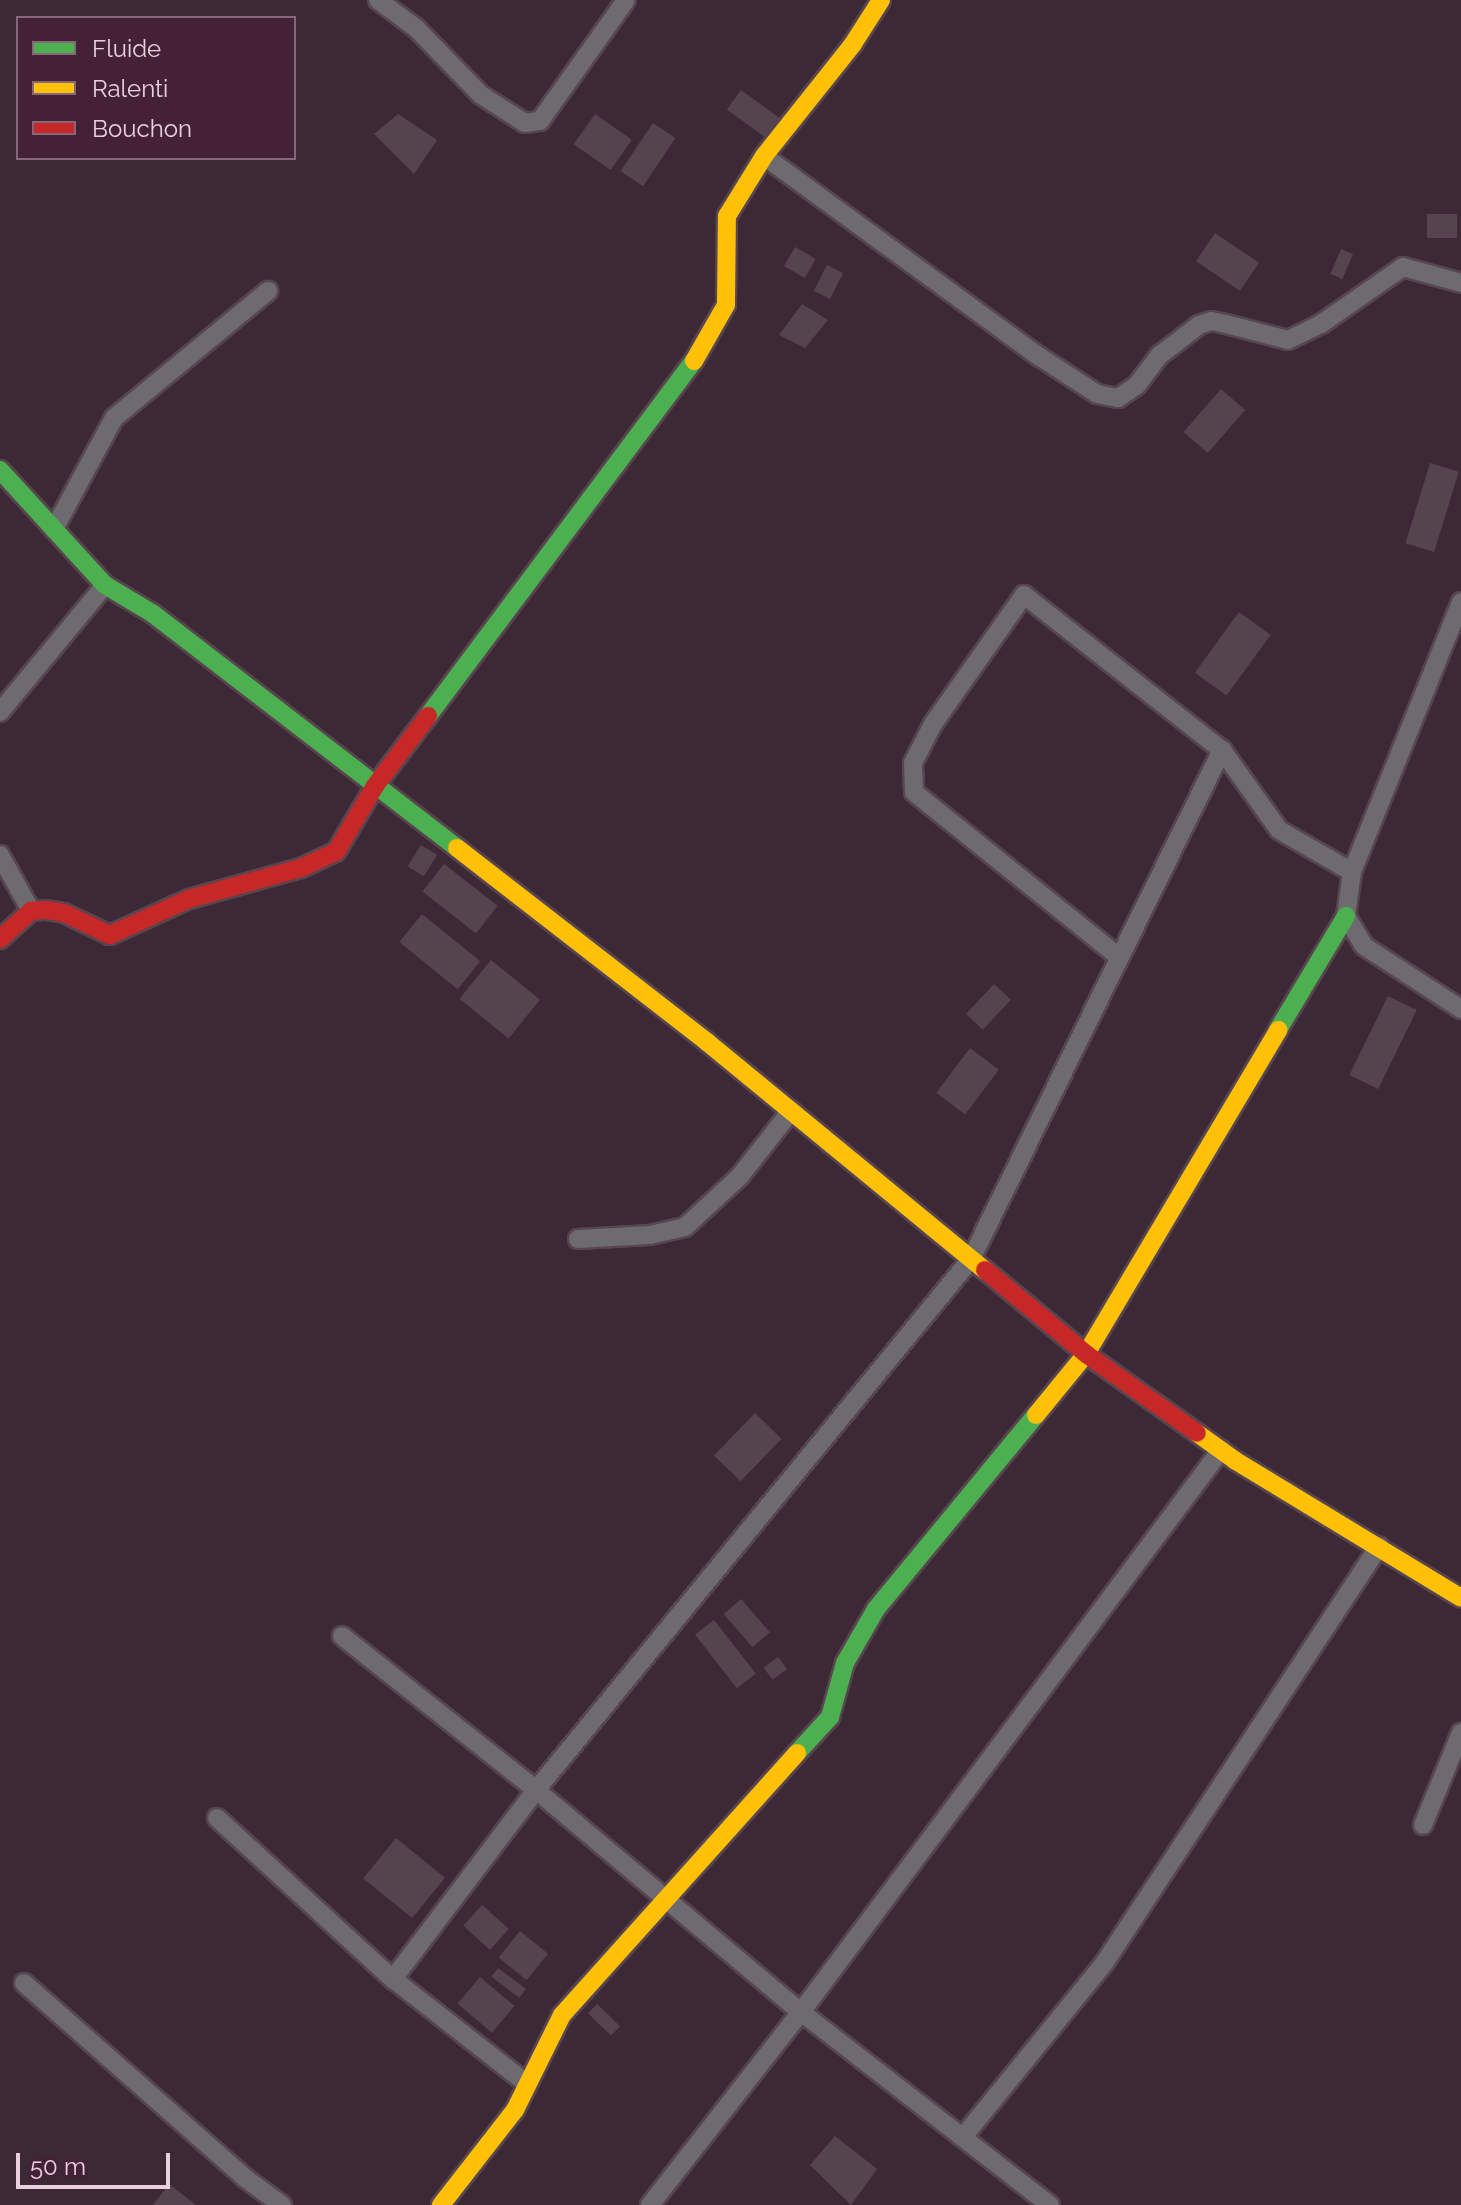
<!DOCTYPE html>
<html>
<head>
<meta charset="utf-8">
<style>
  body { margin:0 }
  #map { position:relative; width:1461px; height:2205px; overflow:hidden; background:#3d2935; font-family:Raleway,sans-serif }
  div>[style] { position:absolute }
  .building>* { inset:0; background:#55444e; transform-origin:0 0 }
  .roads { filter:drop-shadow(2px 0 #57454f) drop-shadow(-2px 0 #57454f) drop-shadow(0 2px #57454f) drop-shadow(0 -2px #57454f) }
  .street>* { height:18px; margin:-9px; padding:0 9px; transform-origin:9px; border-radius:9px; background:#6d6a70 }
  .fast>* { height:18px; margin:-9px; padding:0 9px; transform-origin:9px; border-radius:9px; background:#4caf50 }
  .slow>* { height:18px; margin:-9px; padding:0 9px; transform-origin:9px; border-radius:9px; background:#ffc107 }
  .jam>* { height:18px; margin:-9px; padding:0 9px; transform-origin:9px; border-radius:9px; background:#c62828 }
  span { translate:-50% -50%; white-space:nowrap; text-align:center; line-height:1.15; -webkit-text-stroke:7px #452137; paint-order:stroke }
  .legend { position:absolute; left:16px; top:16px; width:280px; height:144px; box-sizing:border-box; background:#452137; border:2px solid #866779; margin:0; padding:10px 14px; list-style:none; font-size:24px; color:#e8d0dd }
  .legend li { display:flex; align-items:center; gap:16px; height:40px }
  .legend b { width:40px; border:2px solid #866779 }
  .scale { position:absolute; left:16px; top:2153px; width:154px; height:36px; box-sizing:border-box; border:4px solid #e8d0dd; border-top:0; padding-left:10px; font-size:24px; line-height:28px; white-space:nowrap; color:#e8d0dd; -webkit-text-stroke:6px #452137; paint-order:stroke }
</style>
</head>
<body>
<div id="map">
  <div class="building">
    <div style="left:741px;top:90px;width:49px;height:24px;rotate:36deg"></div>
    <div style="clip-path:polygon(398px 114px,437px 140px,414px 174px,374px 134px)"></div>
    <div style="left:595px;top:114px;width:45px;height:37px;rotate:35deg"></div>
    <div style="left:653px;top:123px;width:27px;height:58px;rotate:34deg"></div>
    <div style="left:1427px;top:214px;width:30px;height:24px"></div>
    <div style="left:1215px;top:233px;width:53px;height:34px;rotate:34deg"></div>
    <div style="left:795px;top:247px;width:24px;height:22px;rotate:30deg"></div>
    <div style="left:1341px;top:249px;width:13px;height:27px;rotate:23deg"></div>
    <div style="left:827px;top:265px;width:18px;height:29px;rotate:27deg"></div>
    <div style="clip-path:polygon(802px 304px,828px 320px,805px 348px,779px 335px)"></div>
    <div style="left:1221px;top:389px;width:32px;height:57px;rotate:41deg"></div>
    <div style="left:1430px;top:463px;width:30px;height:84px;rotate:17deg"></div>
    <div style="left:1239px;top:612px;width:39px;height:75px;rotate:36deg"></div>
    <div style="left:421px;top:845px;width:19px;height:25px;rotate:32deg"></div>
    <div style="left:444px;top:864px;width:68px;height:35px;rotate:38deg"></div>
    <div style="left:422px;top:914px;width:75px;height:36px;rotate:39deg"></div>
    <div style="left:491px;top:960px;width:63px;height:50px;rotate:39deg"></div>
    <div style="left:994px;top:984px;width:23px;height:41px;rotate:43deg"></div>
    <div style="left:1388px;top:996px;width:32px;height:88px;rotate:26deg"></div>
    <div style="left:970px;top:1048px;width:36px;height:56px;rotate:37deg"></div>
    <div style="left:755px;top:1413px;width:37px;height:59px;rotate:44deg"></div>
    <div style="left:741px;top:1599px;width:44px;height:23px;rotate:49deg"></div>
    <div style="left:714px;top:1620px;width:68px;height:24px;rotate:52deg"></div>
    <div style="left:778px;top:1657px;width:15px;height:18px;rotate:53deg"></div>
    <div style="left:396px;top:1838px;width:63px;height:52px;rotate:39deg"></div>
    <div style="left:482px;top:1905px;width:36px;height:28px;rotate:42deg"></div>
    <div style="left:520px;top:1931px;width:36px;height:34px;rotate:39deg"></div>
    <div style="left:498px;top:1968px;width:35px;height:11px;rotate:37deg"></div>
    <div style="left:480px;top:1977px;width:45px;height:35px;rotate:40deg"></div>
    <div style="left:597px;top:2004px;width:32px;height:13px;rotate:44deg"></div>
    <div style="clip-path:polygon(835px 2136px,877px 2169px,851px 2205px,810px 2165px)"></div>
    <div style="clip-path:polygon(169px 2184px,196px 2205px,153px 2205px)"></div>
  </div>
  <div class="roads">
    <div class="street">
      <div style="left:378px;top:0;width:47px;rotate:36.4deg"></div>
      <div style="left:416px;top:28px;width:93px;rotate:45.9deg"></div>
      <div style="left:481px;top:95px;width:52px;rotate:32.5deg"></div>
      <div style="left:525px;top:123px;width:15px;rotate:-8deg"></div>
      <div style="left:540px;top:121px;width:148px;rotate:-54.6deg"></div>
      <div style="left:764px;top:156px;width:341px;rotate:36.1deg"></div>
      <div style="left:1040px;top:357px;width:68px;rotate:33deg"></div>
      <div style="left:1097px;top:394px;width:21px;rotate:11deg"></div>
      <div style="left:1118px;top:398px;width:23px;rotate:-34deg"></div>
      <div style="left:1137px;top:385px;width:38px;rotate:-53deg"></div>
      <div style="left:1160px;top:355px;width:49px;rotate:-37.6deg"></div>
      <div style="left:1199px;top:325px;width:13px;rotate:-18deg"></div>
      <div style="left:1211px;top:321px;width:15px;rotate:11deg"></div>
      <div style="left:1226px;top:324px;width:64px;rotate:14.5deg"></div>
      <div style="left:1288px;top:340px;width:37px;rotate:-26deg"></div>
      <div style="left:1321px;top:324px;width:100px;rotate:-34.8deg"></div>
      <div style="left:1403px;top:267px;width:60px;rotate:15.4deg"></div>
      <div style="left:54px;top:529px;width:126px;rotate:-61.6deg"></div>
      <div style="left:114px;top:418px;width:200px;rotate:-39.5deg"></div>
      <div style="left:1461px;top:602px;width:291px;rotate:112deg"></div>
      <div style="left:1352px;top:872px;width:44px;rotate:97.8deg"></div>
      <div style="left:1346px;top:916px;width:35px;rotate:59deg"></div>
      <div style="left:1364px;top:946px;width:116px;rotate:33deg"></div>
      <div style="left:0;top:712px;width:165px;rotate:-50.4deg"></div>
      <div style="left:0;top:855px;width:64px;rotate:61deg"></div>
      <div style="left:1119px;top:957px;width:263px;rotate:-141.2deg"></div>
      <div style="left:914px;top:792px;width:29px;rotate:-92deg"></div>
      <div style="left:913px;top:763px;width:44px;rotate:-62.9deg"></div>
      <div style="left:933px;top:724px;width:158px;rotate:-54.8deg"></div>
      <div style="left:1024px;top:595px;width:251px;rotate:38.1deg"></div>
      <div style="left:1222px;top:750px;width:98px;rotate:54.5deg"></div>
      <div style="left:1279px;top:830px;width:84px;rotate:29.9deg"></div>
      <div style="left:578px;top:1239px;width:72px;rotate:-3.2deg"></div>
      <div style="left:650px;top:1235px;width:36px;rotate:-13deg"></div>
      <div style="left:685px;top:1227px;width:75px;rotate:-42.8deg"></div>
      <div style="left:740px;top:1176px;width:83px;rotate:-51.9deg"></div>
      <div style="left:342px;top:1636px;width:248px;rotate:38.4deg"></div>
      <div style="left:536px;top:1790px;width:346px;rotate:40deg"></div>
      <div style="left:801px;top:2012px;width:315px;rotate:37.8deg"></div>
      <div style="left:217px;top:1818px;width:239px;rotate:42.5deg"></div>
      <div style="left:393px;top:1979px;width:169px;rotate:38deg"></div>
      <div style="left:1423px;top:1825px;width:100px;rotate:-67.6deg"></div>
      <div style="left:393px;top:1979px;width:237px;rotate:-52.9deg"></div>
      <div style="left:536px;top:1790px;width:686px;rotate:-50.68deg"></div>
      <div style="left:971px;top:1259px;width:568px;rotate:-63.75deg"></div>
      <div style="left:24px;top:1983px;width:295px;rotate:41.4deg"></div>
      <div style="left:245px;top:2178px;width:46px;rotate:36.1deg"></div>
      <div style="left:963px;top:2137px;width:225px;rotate:-50.9deg"></div>
      <div style="left:1105px;top:1962px;width:498px;rotate:-56.6deg"></div>
      <div style="left:650px;top:2205px;width:245px;rotate:-52deg"></div>
      <div style="left:801px;top:2012px;width:702px;rotate:-53.23deg"></div>
    </div>
    <div class="fast">
      <div style="left:0;top:470px;width:156px;rotate:47.6deg"></div>
      <div style="left:105px;top:585px;width:55px;rotate:30.8deg"></div>
      <div style="left:152px;top:613px;width:385px;rotate:37.6deg"></div>
      <div style="left:428px;top:716px;width:444px;rotate:-53.2deg"></div>
      <div style="left:1278px;top:1030px;width:133px;rotate:-59.2deg"></div>
      <div style="left:797px;top:1753px;width:49px;rotate:-47.5deg"></div>
      <div style="left:830px;top:1717px;width:56px;rotate:-74.5deg"></div>
      <div style="left:845px;top:1663px;width:62px;rotate:-60.1deg"></div>
      <div style="left:876px;top:1609px;width:251px;rotate:-50.5deg"></div>
    </div>
    <div class="slow">
      <div style="left:694px;top:361px;width:64px;rotate:-60.3deg"></div>
      <div style="left:726px;top:305px;width:89px;rotate:-89.4deg"></div>
      <div style="left:727px;top:216px;width:70px;rotate:-58.3deg"></div>
      <div style="left:764px;top:156px;width:143px;rotate:-51.5deg"></div>
      <div style="left:853px;top:44px;width:52px;rotate:-57.5deg"></div>
      <div style="left:457px;top:848px;width:316px;rotate:37.8deg"></div>
      <div style="left:707px;top:1042px;width:360px;rotate:39.4deg"></div>
      <div style="left:1036px;top:1415px;width:79px;rotate:-50.7deg"></div>
      <div style="left:1086px;top:1354px;width:377px;rotate:-59.3deg"></div>
      <div style="left:1197px;top:1433px;width:48px;rotate:35.7deg"></div>
      <div style="left:1236px;top:1461px;width:263px;rotate:31.3deg"></div>
      <div style="left:441px;top:2205px;width:120px;rotate:-52.1deg"></div>
      <div style="left:515px;top:2110px;width:106px;rotate:-63.7deg"></div>
      <div style="left:562px;top:2015px;width:352px;rotate:-48.1deg"></div>
    </div>
    <div class="jam">
      <div style="left:0;top:939px;width:42px;rotate:-42.1deg"></div>
      <div style="left:31px;top:911px;width:16px;rotate:-4deg"></div>
      <div style="left:47px;top:910px;width:17px;rotate:10deg"></div>
      <div style="left:64px;top:913px;width:51px;rotate:25.6deg"></div>
      <div style="left:110px;top:935px;width:87px;rotate:-24.5deg"></div>
      <div style="left:189px;top:899px;width:116px;rotate:-15.5deg"></div>
      <div style="left:301px;top:868px;width:38px;rotate:-25deg"></div>
      <div style="left:336px;top:852px;width:77px;rotate:-59.4deg"></div>
      <div style="left:375px;top:786px;width:88px;rotate:-52.9deg"></div>
      <div style="left:985px;top:1270px;width:131px;rotate:39.7deg"></div>
      <div style="left:1086px;top:1354px;width:136px;rotate:35.4deg"></div>
    </div>
  </div>
  <ul class="legend">
  <li><b style="height:10px;background:#4caf50"></b>Fluide</li>
  <li><b style="height:10px;background:#ffc107"></b>Ralenti</li>
  <li><b style="height:10px;background:#c62828"></b>Bouchon</li>
  </ul>
  <div class="scale">50 m</div>
</div>
</body>
</html>
